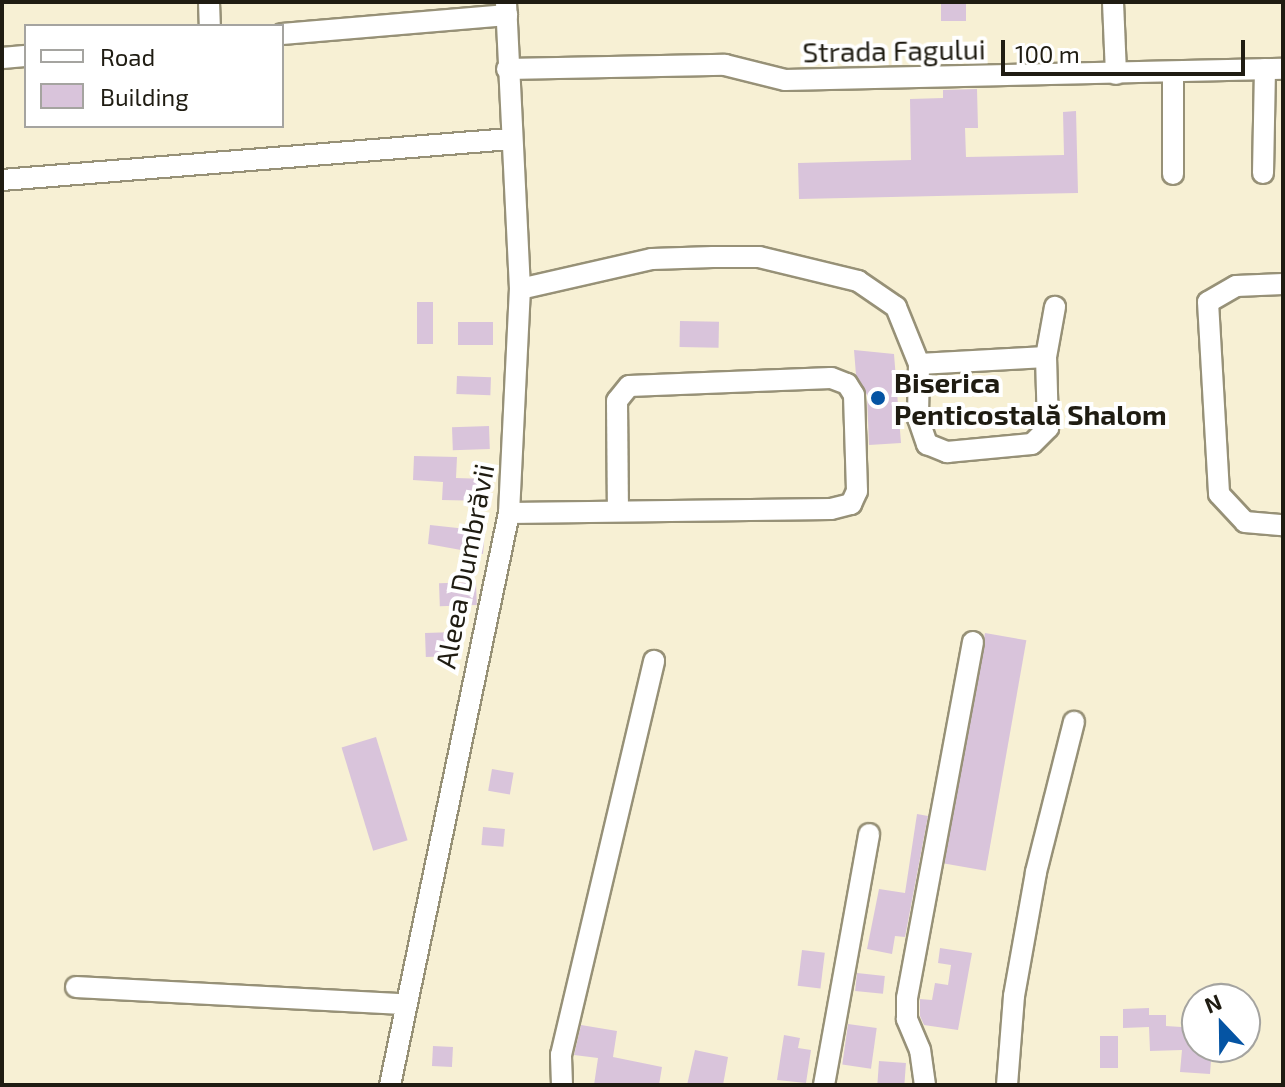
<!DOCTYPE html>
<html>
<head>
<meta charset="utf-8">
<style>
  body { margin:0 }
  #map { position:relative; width:1285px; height:1087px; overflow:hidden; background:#f7f0d4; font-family:"Exo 2",sans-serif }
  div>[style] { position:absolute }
  .building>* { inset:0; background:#d9c4db; transform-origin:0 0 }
  .roads { filter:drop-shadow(2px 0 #979177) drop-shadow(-2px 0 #979177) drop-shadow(0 2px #979177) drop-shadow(0 -2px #979177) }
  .minor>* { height:20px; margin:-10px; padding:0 10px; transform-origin:10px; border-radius:10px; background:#fff }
  .dots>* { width:22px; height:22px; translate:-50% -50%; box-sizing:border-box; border:4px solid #fff; border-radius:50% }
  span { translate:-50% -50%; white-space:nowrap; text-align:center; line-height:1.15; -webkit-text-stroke:8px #fff; paint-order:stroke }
  .street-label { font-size:28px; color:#1f1c12 }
  .poi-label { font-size:28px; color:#1f1c12; font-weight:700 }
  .left { translate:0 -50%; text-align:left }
  .frame { position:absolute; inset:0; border:4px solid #1f1c12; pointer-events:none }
  .legend { position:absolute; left:24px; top:24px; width:260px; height:104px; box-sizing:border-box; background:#fff; border:2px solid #a5a4a0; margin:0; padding:10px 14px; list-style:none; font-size:24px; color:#1f1c12 }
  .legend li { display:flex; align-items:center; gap:16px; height:40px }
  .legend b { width:40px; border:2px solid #a5a4a0 }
  .north { position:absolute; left:1181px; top:983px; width:80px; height:80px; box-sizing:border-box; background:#fff; border:2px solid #a5a4a0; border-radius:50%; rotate:338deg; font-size:22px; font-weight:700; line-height:32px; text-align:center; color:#1f1c12 }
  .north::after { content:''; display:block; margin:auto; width:28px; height:36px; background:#0554a3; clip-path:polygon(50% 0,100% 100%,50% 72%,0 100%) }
  .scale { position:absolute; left:1001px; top:40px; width:244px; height:36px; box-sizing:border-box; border:4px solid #1f1c12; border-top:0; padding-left:10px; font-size:24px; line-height:28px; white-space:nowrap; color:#1f1c12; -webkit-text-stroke:6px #fff; paint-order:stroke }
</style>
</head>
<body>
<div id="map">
  <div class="building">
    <div style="left:941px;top:2px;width:25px;height:19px"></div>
    <div style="clip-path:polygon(977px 89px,978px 128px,965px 128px,966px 157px,1064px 155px,1063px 112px,1076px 111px,1078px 193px,799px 199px,798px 163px,911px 160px,910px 99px,943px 98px,943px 90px)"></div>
    <div style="left:417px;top:302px;width:16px;height:42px"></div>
    <div style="left:680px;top:321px;width:39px;height:26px;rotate:1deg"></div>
    <div style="left:458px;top:322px;width:35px;height:23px"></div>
    <div style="clip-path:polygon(854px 350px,894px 354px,901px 443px,869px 445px,867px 395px,856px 375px)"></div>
    <div style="left:457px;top:376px;width:34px;height:18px;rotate:2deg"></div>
    <div style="left:489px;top:426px;width:23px;height:37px;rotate:88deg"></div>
    <div style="clip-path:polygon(414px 456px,457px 457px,456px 478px,488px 479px,487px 501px,442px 500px,443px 482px,413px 480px)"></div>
    <div style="clip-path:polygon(430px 525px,485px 531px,483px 554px,428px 544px)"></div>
    <div style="left:476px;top:582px;width:23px;height:37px;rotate:88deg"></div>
    <div style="left:456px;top:632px;width:24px;height:31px;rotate:88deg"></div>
    <div style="left:985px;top:633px;width:42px;height:234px;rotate:10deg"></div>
    <div style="left:376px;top:737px;width:108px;height:36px;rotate:73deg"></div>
    <div style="left:492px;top:769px;width:22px;height:22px;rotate:10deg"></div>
    <div style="clip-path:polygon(917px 814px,928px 816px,905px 937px,895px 936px,892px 954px,867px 949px,879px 889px,905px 893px)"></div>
    <div style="left:483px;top:827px;width:22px;height:18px;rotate:5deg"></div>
    <div style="clip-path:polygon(940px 948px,972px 953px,958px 1030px,924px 1025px,920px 1016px,920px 999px,932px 1000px,935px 983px,948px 985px,951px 965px,938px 963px)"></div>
    <div style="left:802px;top:950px;width:23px;height:36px;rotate:7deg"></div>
    <div style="left:857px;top:973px;width:28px;height:18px;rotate:6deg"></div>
    <div style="clip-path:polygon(1149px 1008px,1149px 1015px,1166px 1015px,1166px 1026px,1197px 1028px,1197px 1047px,1212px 1047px,1210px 1074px,1180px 1072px,1182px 1050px,1150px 1051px,1149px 1027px,1123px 1028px,1123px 1009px)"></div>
    <div style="left:848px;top:1024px;width:29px;height:41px;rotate:8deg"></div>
    <div style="clip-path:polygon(581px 1025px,617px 1031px,613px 1057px,662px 1067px,659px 1085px,594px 1085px,598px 1058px,574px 1055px)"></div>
    <div style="clip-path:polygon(784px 1035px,800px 1038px,798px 1048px,811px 1050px,806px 1083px,777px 1080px)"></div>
    <div style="left:1100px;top:1036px;width:18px;height:32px"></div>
    <div style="left:433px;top:1046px;width:20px;height:20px;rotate:3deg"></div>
    <div style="clip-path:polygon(695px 1050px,728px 1057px,723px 1085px,687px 1085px)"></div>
    <div style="left:879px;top:1061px;width:27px;height:24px;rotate:4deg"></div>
  </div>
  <div class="roads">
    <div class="minor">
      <div style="left:209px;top:2px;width:24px;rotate:88deg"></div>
      <div style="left:1113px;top:2px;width:72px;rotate:87.6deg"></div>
      <div style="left:282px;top:34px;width:226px;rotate:-4.8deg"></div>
      <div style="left:2px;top:58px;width:24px;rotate:-5deg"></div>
      <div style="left:507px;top:69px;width:218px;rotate:-1.1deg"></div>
      <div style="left:725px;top:65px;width:62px;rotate:14deg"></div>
      <div style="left:785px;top:80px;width:498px;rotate:-1.3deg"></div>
      <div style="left:1263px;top:173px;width:104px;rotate:-88.9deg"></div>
      <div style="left:1173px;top:174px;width:102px;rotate:-90deg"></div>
      <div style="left:2px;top:180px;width:510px;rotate:-4.61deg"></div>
      <div style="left:1283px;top:284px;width:47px;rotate:177.6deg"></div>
      <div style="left:1236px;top:286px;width:32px;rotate:150deg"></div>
      <div style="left:1208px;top:302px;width:192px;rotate:86.7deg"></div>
      <div style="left:1219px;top:494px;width:38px;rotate:47deg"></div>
      <div style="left:1245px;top:522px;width:38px;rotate:5deg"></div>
      <div style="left:520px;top:289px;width:135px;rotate:-12.8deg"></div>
      <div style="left:652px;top:259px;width:61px;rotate:-1.9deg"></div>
      <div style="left:713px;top:257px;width:46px"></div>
      <div style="left:759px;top:257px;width:102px;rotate:13.6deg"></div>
      <div style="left:858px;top:281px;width:46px;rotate:34.4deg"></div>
      <div style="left:896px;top:307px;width:61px;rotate:68deg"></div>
      <div style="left:919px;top:364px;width:54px;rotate:91.1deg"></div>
      <div style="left:918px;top:418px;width:28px;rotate:71deg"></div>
      <div style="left:927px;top:444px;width:22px;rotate:22deg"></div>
      <div style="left:947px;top:452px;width:85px;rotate:-5.4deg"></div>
      <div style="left:1032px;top:444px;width:23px;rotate:-45deg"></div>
      <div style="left:1048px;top:428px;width:71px;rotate:-91.6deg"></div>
      <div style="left:1046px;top:357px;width:51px;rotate:-79.8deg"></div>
      <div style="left:919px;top:364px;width:127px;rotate:-3.2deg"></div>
      <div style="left:509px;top:513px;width:322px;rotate:-0.7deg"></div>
      <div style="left:831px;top:509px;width:21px;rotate:-14deg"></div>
      <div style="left:851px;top:504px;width:14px;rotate:-65deg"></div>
      <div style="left:857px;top:491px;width:96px;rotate:-91.8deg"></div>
      <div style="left:854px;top:395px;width:13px;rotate:-122deg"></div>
      <div style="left:847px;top:384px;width:17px;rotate:-159deg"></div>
      <div style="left:831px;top:378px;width:202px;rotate:177.7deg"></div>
      <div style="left:629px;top:386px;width:19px;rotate:129deg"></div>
      <div style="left:617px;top:401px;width:110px;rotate:89.5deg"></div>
      <div style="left:76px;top:987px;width:327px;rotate:3deg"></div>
      <div style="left:390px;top:1085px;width:584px;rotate:-78.25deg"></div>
      <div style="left:509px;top:513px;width:224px;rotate:-87.2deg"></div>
      <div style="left:520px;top:289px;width:287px;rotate:-92.8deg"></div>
      <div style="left:562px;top:1085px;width:30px;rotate:-92deg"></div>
      <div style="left:561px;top:1055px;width:405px;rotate:-76.7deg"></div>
      <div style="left:824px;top:1085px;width:255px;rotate:-79.8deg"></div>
      <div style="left:925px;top:1085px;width:35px;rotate:-98deg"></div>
      <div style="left:920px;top:1050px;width:34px;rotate:-113deg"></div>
      <div style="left:907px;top:1019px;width:21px;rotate:-90deg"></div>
      <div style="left:907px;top:998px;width:362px;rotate:-79.5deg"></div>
      <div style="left:1007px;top:1085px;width:89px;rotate:-85.5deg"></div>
      <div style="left:1014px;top:996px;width:126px;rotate:-79.9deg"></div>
      <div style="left:1036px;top:872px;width:155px;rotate:-75.8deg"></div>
    </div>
  </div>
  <div class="dots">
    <div style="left:878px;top:398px;background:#0554a3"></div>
  </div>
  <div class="street-label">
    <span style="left:894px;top:50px;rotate:-1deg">Strada Fagului</span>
    <span style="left:464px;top:566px;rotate:-79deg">Aleea Dumbrăvii</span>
  </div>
  <div class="poi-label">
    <span class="left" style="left:894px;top:398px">Biserica<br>Penticostală Shalom</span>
  </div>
  <div class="frame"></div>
  <ul class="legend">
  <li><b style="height:10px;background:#fff"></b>Road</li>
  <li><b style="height:22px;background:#d9c4db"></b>Building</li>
  </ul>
  <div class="north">N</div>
  <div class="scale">100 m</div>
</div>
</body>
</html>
